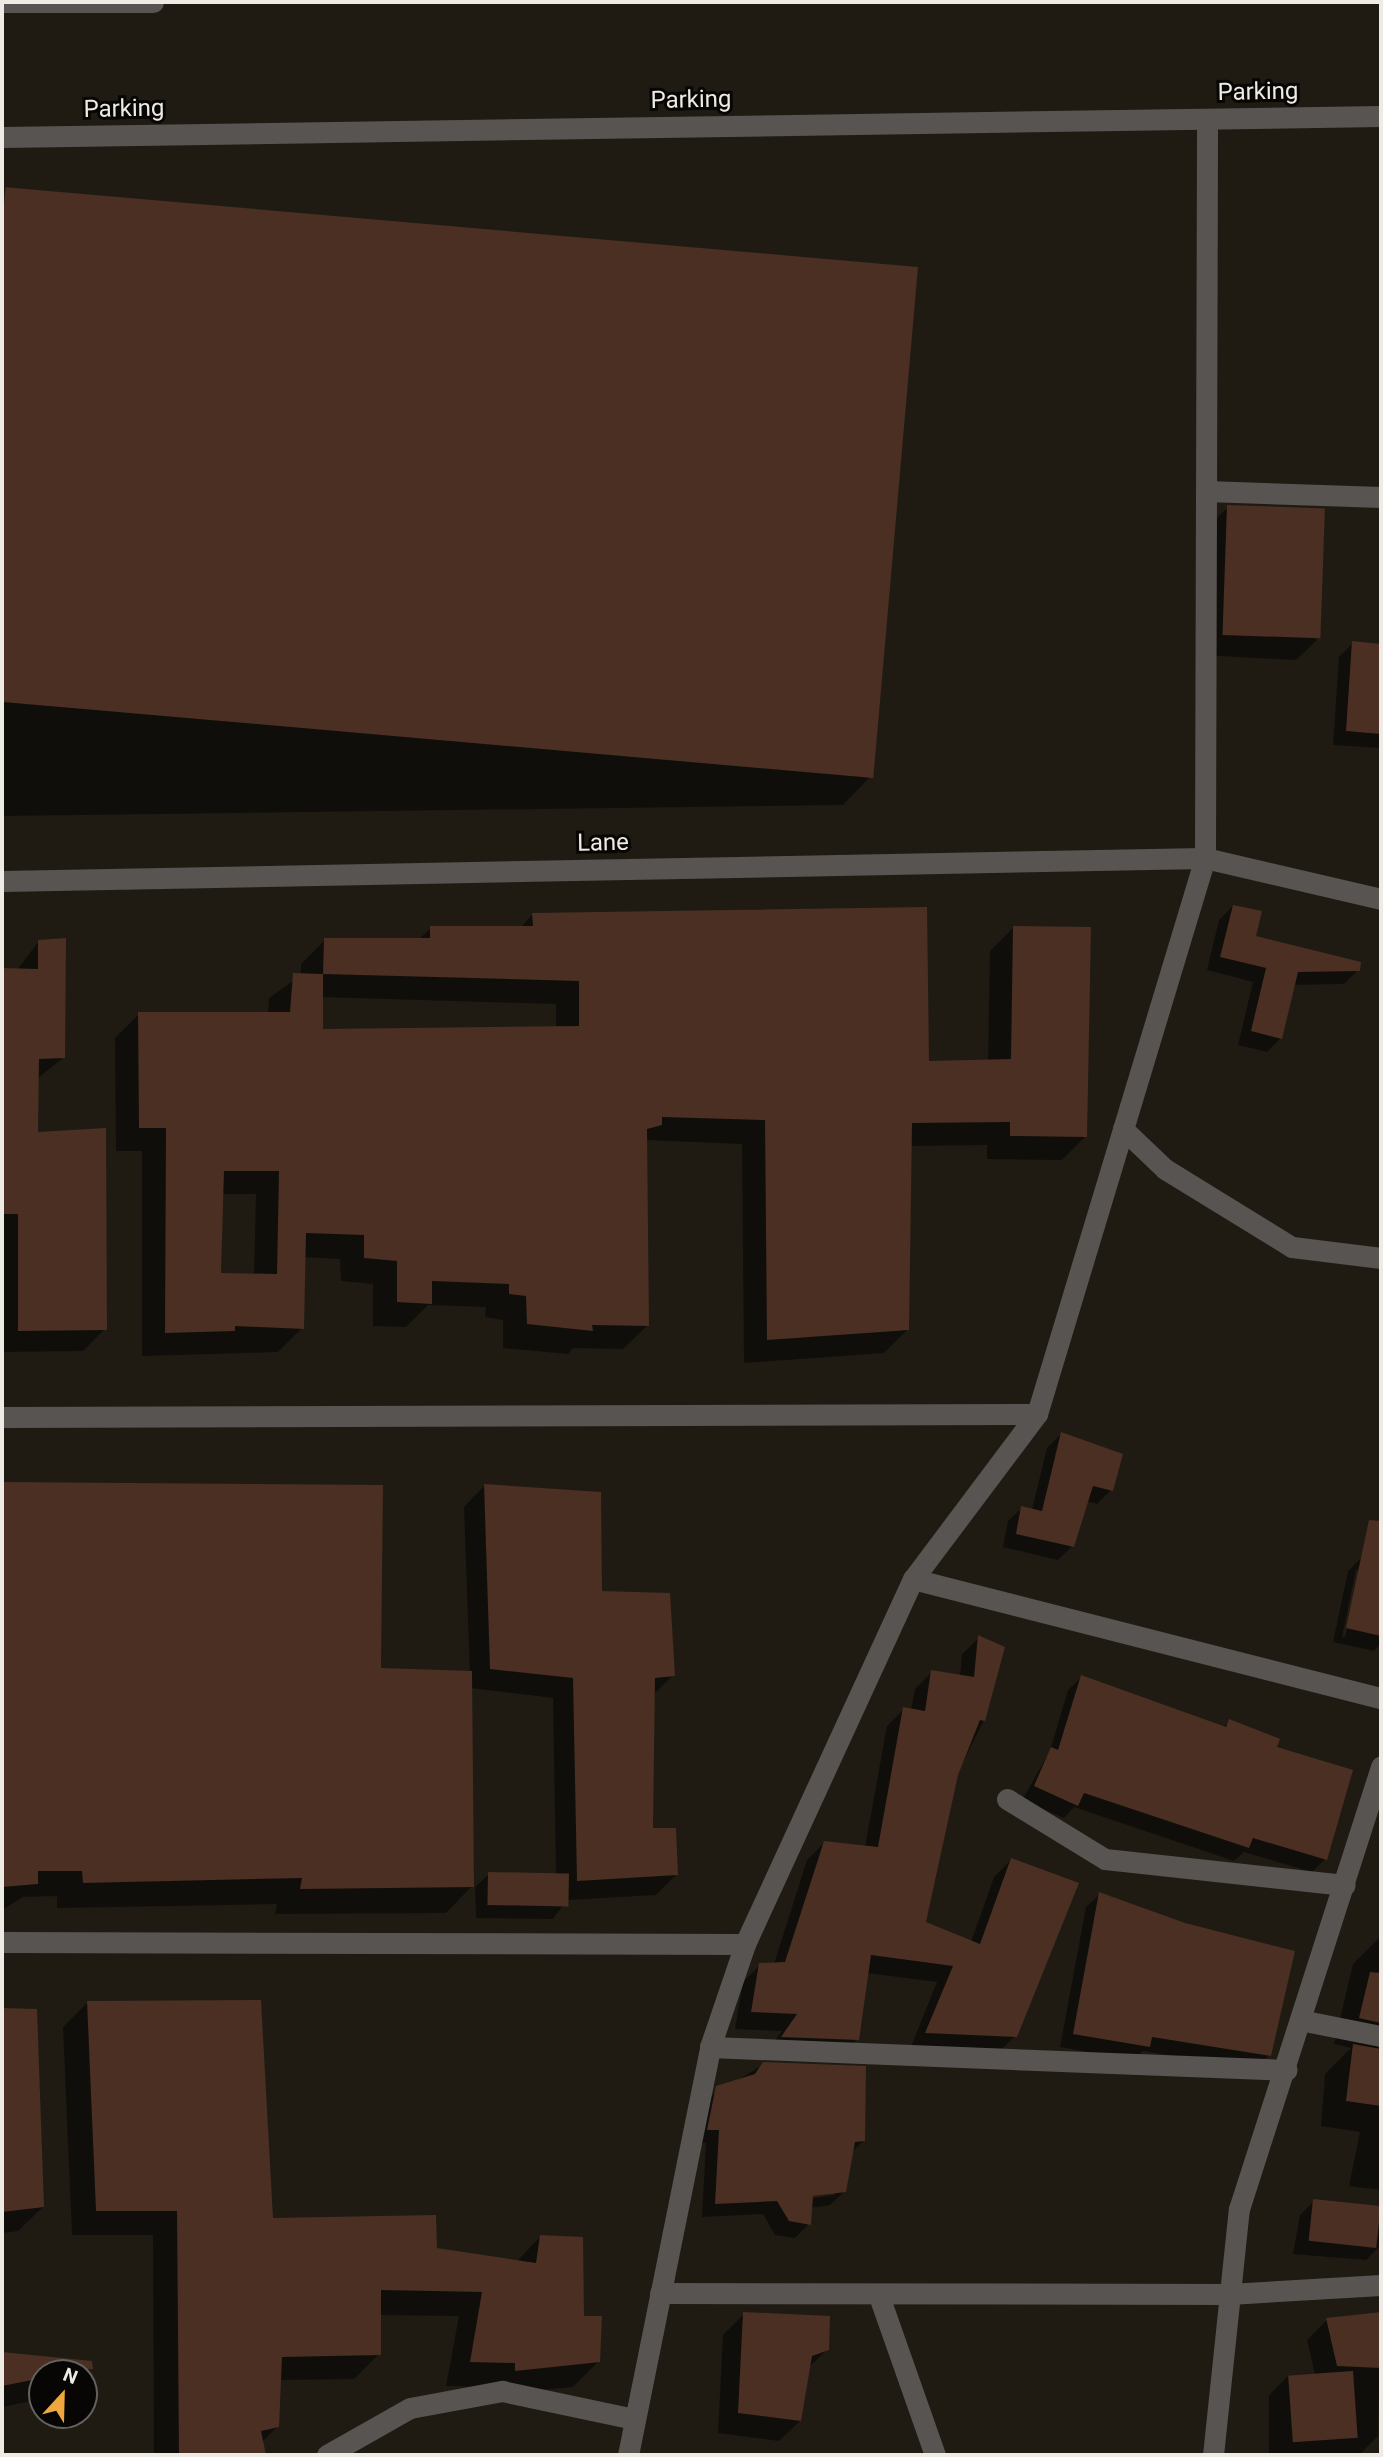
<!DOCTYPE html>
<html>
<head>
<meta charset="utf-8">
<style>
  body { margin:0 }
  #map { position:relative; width:1383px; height:2457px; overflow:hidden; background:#1f1b13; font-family:Roboto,sans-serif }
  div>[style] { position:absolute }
  .shadow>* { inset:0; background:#0007 }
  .building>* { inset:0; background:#4a2f22; transform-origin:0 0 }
  .lane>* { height:21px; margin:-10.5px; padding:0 10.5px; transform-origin:10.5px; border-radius:10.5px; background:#585451 }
  .street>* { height:21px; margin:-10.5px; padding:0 10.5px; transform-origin:10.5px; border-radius:10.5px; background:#585451 }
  span { translate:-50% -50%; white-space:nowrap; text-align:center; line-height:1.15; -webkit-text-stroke:6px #070604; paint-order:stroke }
  .street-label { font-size:24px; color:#eeebe5 }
  .frame { position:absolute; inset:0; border:4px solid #eeebe5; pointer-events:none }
  .north { position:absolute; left:28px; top:2359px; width:70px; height:70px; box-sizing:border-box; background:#070604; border:2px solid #63625e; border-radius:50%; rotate:22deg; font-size:19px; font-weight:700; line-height:28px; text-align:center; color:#eeebe5 }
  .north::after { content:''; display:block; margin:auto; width:24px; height:32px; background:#efa73d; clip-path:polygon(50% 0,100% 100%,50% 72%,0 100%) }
</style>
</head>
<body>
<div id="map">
  <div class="shadow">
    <div style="clip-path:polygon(916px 269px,870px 777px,843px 805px,2px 816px,2px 276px)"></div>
    <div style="clip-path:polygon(1228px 507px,1317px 640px,1296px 660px,1199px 655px,1207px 528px)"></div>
    <div style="clip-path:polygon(1353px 643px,1381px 645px,1381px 748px,1333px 745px,1339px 657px)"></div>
    <div style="clip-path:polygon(1233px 906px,1254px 937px,1358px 970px,1344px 984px,1293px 985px,1281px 1038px,1267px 1052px,1238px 1045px,1253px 982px,1207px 970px,1219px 920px)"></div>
    <div style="clip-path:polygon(evenodd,532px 915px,927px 1063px,988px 1061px,990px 951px,1014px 927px,1086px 1136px,1062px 1160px,987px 1159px,987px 1145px,910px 1146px,908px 1329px,884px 1353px,744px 1363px,742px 1144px,646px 1140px,647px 1326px,623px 1349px,573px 1348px,568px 1354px,503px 1348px,503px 1320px,485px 1317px,486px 1307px,428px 1305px,406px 1327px,373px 1326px,373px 1284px,341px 1281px,340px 1259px,304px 1257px,302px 1328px,278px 1352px,142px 1356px,142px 1151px,116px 1151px,115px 1038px,139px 1014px,268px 1014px,269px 998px,301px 975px,301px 964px,325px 940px,419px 939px,431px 928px,520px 928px,532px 915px,321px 997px,556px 1004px,556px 1028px,321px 1030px,321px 997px,532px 915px,222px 1194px,256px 1194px,254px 1276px,219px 1275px,222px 1194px)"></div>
    <div style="clip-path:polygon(39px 941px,64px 1057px,37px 1079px,37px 1134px,105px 1329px,83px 1351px,2px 1352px,2px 971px,17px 970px)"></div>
    <div style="clip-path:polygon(1061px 1434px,1111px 1490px,1097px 1504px,1087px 1501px,1072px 1546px,1058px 1560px,1003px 1547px,1008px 1521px,1022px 1508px,1032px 1510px,1047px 1448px)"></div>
    <div style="clip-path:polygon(484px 1486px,600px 1593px,673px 1675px,653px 1695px,651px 1830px,676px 1875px,656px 1895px,567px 1900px,553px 1919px,476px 1918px,475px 1887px,489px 1874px,556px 1874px,553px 1698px,470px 1688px,472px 1886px,446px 1913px,275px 1914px,277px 1904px,57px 1908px,57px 1896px,23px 1897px,2px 1910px,2px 1487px,381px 1487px,380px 1670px,470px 1673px,464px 1507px)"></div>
    <div style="clip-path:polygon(evenodd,1362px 1557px,1381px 1561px,1381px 1644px,1374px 1651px,1333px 1642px,1348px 1571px,1362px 1557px,1356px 1570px,1360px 1570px,1345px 1637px,1342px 1637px,1356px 1570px)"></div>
    <div style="clip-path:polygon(979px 1638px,984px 1720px,957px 1774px,924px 1923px,971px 1942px,994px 1877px,1011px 1860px,1015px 2036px,998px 2053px,910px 2049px,937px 1982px,867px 1973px,857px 2039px,840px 2056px,766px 2053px,782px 2031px,735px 2029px,743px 1982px,760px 1965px,774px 1964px,807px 1860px,824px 1843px,865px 1847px,887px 1726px,904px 1709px,911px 1710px,915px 1689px,932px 1672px,960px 1677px,962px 1654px)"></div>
    <div style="clip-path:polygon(1082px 1677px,1223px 1728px,1230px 1721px,1275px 1748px,1325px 1859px,1312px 1872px,1244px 1852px,1234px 1861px,1074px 1807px,1064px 1818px,1022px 1800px,1050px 1751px,1068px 1690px)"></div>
    <div style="clip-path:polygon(1100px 1894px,1269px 2055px,1255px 2069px,1143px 2051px,1134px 2060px,1060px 2047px,1086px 1907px)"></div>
    <div style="clip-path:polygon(1379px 1938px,1381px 1938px,1381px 2190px,1349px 2186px,1360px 2132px,1321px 2126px,1325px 2074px,1351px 2048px,1334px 2044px,1353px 1964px)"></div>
    <div style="clip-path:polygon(88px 2002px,271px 2220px,516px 2262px,541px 2236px,598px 2362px,573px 2387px,491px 2395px,491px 2387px,446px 2386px,459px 2316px,379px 2315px,379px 2354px,354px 2379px,279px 2380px,278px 2426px,262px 2442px,264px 2455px,154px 2455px,153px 2235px,72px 2235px,63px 2027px)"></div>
    <div style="clip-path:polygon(2px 2010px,36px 2010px,43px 2207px,18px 2231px,2px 2233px)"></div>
    <div style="clip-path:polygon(evenodd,764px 2064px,863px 2141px,852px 2152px,845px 2191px,830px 2205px,810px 2208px,809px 2224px,795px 2238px,775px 2235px,763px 2214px,702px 2217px,706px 2143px,694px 2143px,702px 2102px,764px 2064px,835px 2191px,835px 2195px,805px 2199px,804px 2195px,835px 2191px)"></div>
    <div style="clip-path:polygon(1314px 2201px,1381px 2208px,1380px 2246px,1366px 2260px,1293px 2254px,1300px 2215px)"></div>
    <div style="clip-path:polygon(1381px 2313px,1378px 2436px,1359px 2455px,1269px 2455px,1269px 2395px,1289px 2375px,1315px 2374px,1307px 2340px,1327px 2320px)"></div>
    <div style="clip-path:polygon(744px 2314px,828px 2349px,808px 2368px,800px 2421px,779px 2441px,718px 2433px,723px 2335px)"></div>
    <div style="clip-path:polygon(2px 2354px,91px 2362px,91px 2368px,84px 2375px,42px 2373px,42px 2399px,2px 2407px)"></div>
  </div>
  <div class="building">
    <div style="left:918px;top:267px;width:513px;height:916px;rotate:95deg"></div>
    <div style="left:1227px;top:505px;width:98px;height:130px;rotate:2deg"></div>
    <div style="clip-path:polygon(1352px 641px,1381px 644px,1381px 734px,1346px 731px)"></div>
    <div style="clip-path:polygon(1233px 905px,1262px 911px,1256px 936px,1361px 962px,1360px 971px,1298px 972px,1282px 1039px,1251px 1031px,1266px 968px,1220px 957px)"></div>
    <div style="clip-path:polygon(evenodd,927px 907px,929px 1061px,1011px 1059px,1013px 926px,1091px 927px,1087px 1137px,1010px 1136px,1010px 1122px,912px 1123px,909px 1330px,767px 1340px,765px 1120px,662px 1117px,662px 1125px,647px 1129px,649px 1326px,592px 1325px,593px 1331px,527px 1324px,526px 1296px,509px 1294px,509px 1284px,432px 1281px,432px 1304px,397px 1302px,397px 1261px,364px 1258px,364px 1235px,306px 1233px,304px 1329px,235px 1326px,235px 1331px,165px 1333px,166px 1128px,139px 1128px,138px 1012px,290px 1012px,293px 973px,323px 974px,324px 938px,430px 938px,430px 926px,533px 926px,532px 913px,927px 907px,323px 974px,579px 981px,579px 1026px,323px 1029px,323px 974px,927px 907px,224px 1171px,279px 1171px,277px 1274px,221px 1273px,224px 1171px)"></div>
    <div style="clip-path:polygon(66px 938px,65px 1058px,39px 1059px,38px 1132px,106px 1128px,107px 1330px,18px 1331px,18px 1214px,2px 1214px,2px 968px,38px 969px,38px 940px)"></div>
    <div style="clip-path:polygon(1061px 1432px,1123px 1454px,1113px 1491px,1093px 1486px,1074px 1547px,1016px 1534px,1021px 1506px,1042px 1511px)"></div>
    <div style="clip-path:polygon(2px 1482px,383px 1485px,381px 1668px,472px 1671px,474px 1887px,300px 1889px,302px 1878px,83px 1883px,82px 1871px,38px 1871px,38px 1884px,2px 1887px)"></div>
    <div style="clip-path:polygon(484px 1484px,601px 1492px,602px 1591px,670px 1593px,675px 1676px,655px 1678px,653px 1828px,676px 1828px,678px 1875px,577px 1881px,573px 1678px,490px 1669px)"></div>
    <div style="clip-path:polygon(1369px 1520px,1381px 1521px,1381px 1636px,1346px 1628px)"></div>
    <div style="clip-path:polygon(978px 1635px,1005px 1647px,985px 1721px,980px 1720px,958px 1775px,926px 1922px,980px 1944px,1011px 1858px,1079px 1883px,1017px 2037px,925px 2033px,953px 1966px,871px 1955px,859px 2040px,781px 2037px,797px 2014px,751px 2012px,759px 1963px,785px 1962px,824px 1841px,878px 1847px,903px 1707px,925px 1711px,931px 1670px,974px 1677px)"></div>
    <div style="clip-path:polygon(1081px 1675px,1226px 1727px,1229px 1719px,1280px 1739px,1277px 1747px,1353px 1770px,1327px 1860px,1253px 1838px,1249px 1848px,1084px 1793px,1078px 1806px,1034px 1786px,1051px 1747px,1058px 1750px)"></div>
    <div style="left:488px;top:1872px;width:81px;height:33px;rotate:1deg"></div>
    <div style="clip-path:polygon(1099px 1892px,1185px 1923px,1295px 1951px,1271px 2056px,1152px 2037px,1150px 2047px,1073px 2034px)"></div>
    <div style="clip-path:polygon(1370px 1972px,1381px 1973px,1381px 2023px,1359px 2018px)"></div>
    <div style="clip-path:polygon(261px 2000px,273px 2218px,436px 2215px,437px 2248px,536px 2263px,540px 2235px,583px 2237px,584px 2316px,602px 2316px,600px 2362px,515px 2371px,515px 2363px,470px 2362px,482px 2292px,381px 2290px,381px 2355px,282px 2357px,279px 2427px,261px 2431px,266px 2455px,179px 2455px,177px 2211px,96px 2211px,87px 2001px)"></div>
    <div style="clip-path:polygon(2px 2008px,37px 2009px,44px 2207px,2px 2212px)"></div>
    <div style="clip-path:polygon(1353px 2044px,1381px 2049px,1381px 2106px,1346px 2101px)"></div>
    <div style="clip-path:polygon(763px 2062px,866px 2066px,865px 2141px,855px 2142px,846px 2192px,813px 2196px,811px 2225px,789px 2221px,777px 2201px,715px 2204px,719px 2130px,707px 2130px,716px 2086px,755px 2074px)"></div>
    <div style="left:1313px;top:2199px;width:68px;height:42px;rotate:6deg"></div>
    <div style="clip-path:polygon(743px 2312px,830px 2316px,829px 2350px,812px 2356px,801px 2421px,738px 2413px)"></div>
    <div style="clip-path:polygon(1381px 2312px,1381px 2368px,1337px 2366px,1326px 2318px)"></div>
    <div style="clip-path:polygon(2px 2352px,92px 2361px,93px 2369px,42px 2373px,42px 2378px,2px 2386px)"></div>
    <div style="left:1353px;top:2371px;width:67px;height:65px;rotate:86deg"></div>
  </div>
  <div class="lane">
    <div style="left:2px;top:2px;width:151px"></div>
  </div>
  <div class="street">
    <div style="left:2px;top:137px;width:1379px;rotate:-0.87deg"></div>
    <div style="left:1206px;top:491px;width:175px;rotate:2deg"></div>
    <div style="left:2px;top:881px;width:1203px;rotate:-1.1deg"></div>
    <div style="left:1205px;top:858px;width:181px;rotate:13.1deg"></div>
    <div style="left:1123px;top:1129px;width:58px;rotate:43.6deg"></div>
    <div style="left:1165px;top:1169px;width:149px;rotate:31.6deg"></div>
    <div style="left:1292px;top:1247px;width:90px;rotate:7deg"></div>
    <div style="left:2px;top:1417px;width:1035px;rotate:-0.17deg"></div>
    <div style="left:913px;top:1579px;width:483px;rotate:14.3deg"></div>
    <div style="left:1007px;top:1799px;width:115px;rotate:31.5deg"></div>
    <div style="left:1105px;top:1859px;width:241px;rotate:6.2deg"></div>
    <div style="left:2px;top:1942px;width:743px;rotate:0.15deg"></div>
    <div style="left:1305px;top:2021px;width:77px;rotate:11.2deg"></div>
    <div style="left:710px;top:2047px;width:577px;rotate:2.28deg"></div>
    <div style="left:660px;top:2293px;width:569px;rotate:0.1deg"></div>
    <div style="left:1229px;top:2294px;width:152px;rotate:-3.4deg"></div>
    <div style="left:879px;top:2296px;width:169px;rotate:70.6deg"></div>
    <div style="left:327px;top:2455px;width:95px;rotate:-29.5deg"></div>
    <div style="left:410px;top:2408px;width:94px;rotate:-10.5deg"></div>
    <div style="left:502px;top:2391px;width:135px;rotate:12deg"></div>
    <div style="left:628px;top:2455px;width:416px;rotate:-78.6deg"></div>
    <div style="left:710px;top:2047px;width:109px;rotate:-71.2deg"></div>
    <div style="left:745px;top:1944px;width:402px;rotate:-65.3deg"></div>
    <div style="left:913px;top:1579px;width:206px;rotate:-53.1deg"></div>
    <div style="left:1037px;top:1414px;width:581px;rotate:-73.19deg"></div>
    <div style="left:1205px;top:858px;width:739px;rotate:-89.84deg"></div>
    <div style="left:1213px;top:2455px;width:247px;rotate:-84deg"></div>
    <div style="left:1239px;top:2209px;width:465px;rotate:-72.2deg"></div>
  </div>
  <div class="street-label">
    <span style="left:1258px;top:92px;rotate:-1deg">Parking</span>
    <span style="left:691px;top:100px;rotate:-1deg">Parking</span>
    <span style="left:124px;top:109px;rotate:-1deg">Parking</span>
    <span style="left:603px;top:843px;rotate:-1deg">Lane</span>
  </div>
  <div class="frame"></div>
  <div class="north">N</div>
</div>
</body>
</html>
